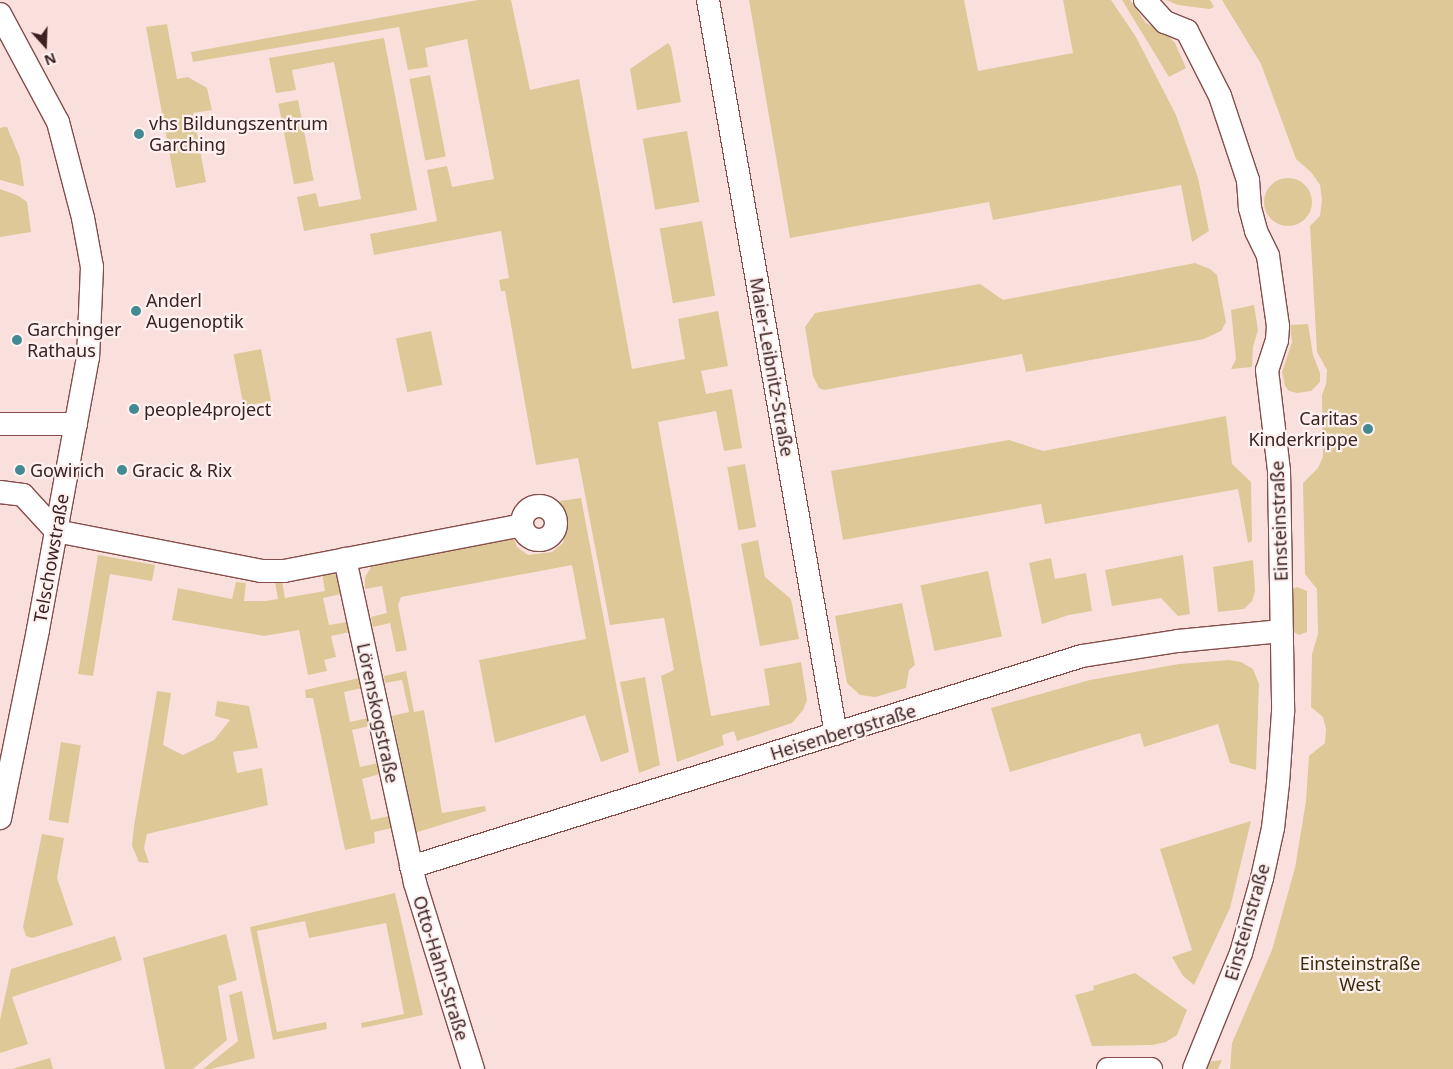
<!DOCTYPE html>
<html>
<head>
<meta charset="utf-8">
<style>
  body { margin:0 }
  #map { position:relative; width:1453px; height:1069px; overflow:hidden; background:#fae0dd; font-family:"Noto Sans",sans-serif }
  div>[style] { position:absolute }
  .green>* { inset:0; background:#dec898; transform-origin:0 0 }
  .round { border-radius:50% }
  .roads { filter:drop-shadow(1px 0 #844e4a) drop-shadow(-1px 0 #844e4a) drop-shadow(0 1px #844e4a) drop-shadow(0 -1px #844e4a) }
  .street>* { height:22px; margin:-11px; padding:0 11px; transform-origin:11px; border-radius:11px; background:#fff }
  .street>.ring { margin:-11px; padding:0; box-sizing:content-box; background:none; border:22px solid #fff; border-radius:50% }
  .dots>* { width:14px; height:14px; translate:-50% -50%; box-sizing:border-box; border:2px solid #fef1ef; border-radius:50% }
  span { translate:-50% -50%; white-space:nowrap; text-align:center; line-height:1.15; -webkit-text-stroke:4.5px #fef1ef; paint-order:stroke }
  .poi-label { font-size:18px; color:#3a2220 }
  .left { translate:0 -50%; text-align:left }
  .right { translate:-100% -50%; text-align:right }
  .street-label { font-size:18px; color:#3a2220 }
  .park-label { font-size:18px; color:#392c0c }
  .north { position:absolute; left:20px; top:20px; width:50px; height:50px; -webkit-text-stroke:4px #fef1ef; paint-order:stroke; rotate:160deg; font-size:14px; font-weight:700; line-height:20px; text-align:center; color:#3a2220 }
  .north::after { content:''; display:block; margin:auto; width:18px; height:22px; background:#3a2220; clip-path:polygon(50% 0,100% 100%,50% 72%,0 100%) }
</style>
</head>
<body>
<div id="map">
  <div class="green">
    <div style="clip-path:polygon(478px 0,511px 0,530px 90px,579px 79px,632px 369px,685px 359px,678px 319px,718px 311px,728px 366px,701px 371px,706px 394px,732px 389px,742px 448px,724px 451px,716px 411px,658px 422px,711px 716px,770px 705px,764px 669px,801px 662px,807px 700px,803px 710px,792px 723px,737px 741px,734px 731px,722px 735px,724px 745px,677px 762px,661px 676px,674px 670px,664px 618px,610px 625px,578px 458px,536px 465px,505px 291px,501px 291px,499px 280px,509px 278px,501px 231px,374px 255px,370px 234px,437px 221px,427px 170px,447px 166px,452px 187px,494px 179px,467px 39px,425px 48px,428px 67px,408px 70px,399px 27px,193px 62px,191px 52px)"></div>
    <div style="clip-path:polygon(749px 0,964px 0,978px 71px,1073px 53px,1063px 0,1111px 0,1136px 37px,1176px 115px,1198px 178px,1209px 231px,1192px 242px,1181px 185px,993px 220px,989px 202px,790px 238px)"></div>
    <div style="clip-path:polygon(1122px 0,1130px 0,1146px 23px,1167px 35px,1175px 43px,1186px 68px,1169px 77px)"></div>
    <div style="clip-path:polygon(1166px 0,1210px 0,1214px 7px,1210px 9px,1178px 5px)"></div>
    <div style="clip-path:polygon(1222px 0,1453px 0,1453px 1069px,1230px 1069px,1232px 1043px,1272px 950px,1295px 868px,1306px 801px,1309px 756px,1325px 743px,1326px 729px,1323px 717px,1311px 707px,1312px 654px,1318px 634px,1317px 589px,1305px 574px,1303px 483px,1318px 468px,1323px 457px,1322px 395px,1326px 384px,1327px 370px,1317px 352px,1310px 226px,1320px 216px,1322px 200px,1320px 185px,1311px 172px,1296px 159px,1261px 64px)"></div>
    <div style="clip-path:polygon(167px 24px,177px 79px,188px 77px,207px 88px,212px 110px,193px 113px,206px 182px,176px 188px,146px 27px)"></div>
    <div style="clip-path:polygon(384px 38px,417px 210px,304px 231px,297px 197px,316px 193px,319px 207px,361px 199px,334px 62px,292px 70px,296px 90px,276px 93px,269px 58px)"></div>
    <div style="clip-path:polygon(668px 43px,671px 47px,681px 102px,637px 110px,630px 69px)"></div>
    <div style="left:430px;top:75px;width:83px;height:21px;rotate:79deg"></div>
    <div style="left:298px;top:100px;width:82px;height:20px;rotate:79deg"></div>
    <div style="clip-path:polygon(4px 127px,7px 127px,20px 158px,24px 186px,22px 186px,0 180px,0 128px)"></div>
    <div style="left:687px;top:131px;width:72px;height:45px;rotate:80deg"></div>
    <div class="round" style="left:1264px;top:178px;width:48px;height:48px"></div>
    <div style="clip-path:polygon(0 189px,19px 196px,27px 202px,31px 232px,0 237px)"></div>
    <div style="left:702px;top:221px;width:76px;height:43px;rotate:80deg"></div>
    <div style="clip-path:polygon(1195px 263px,1210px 269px,1217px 275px,1226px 322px,1221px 331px,1204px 339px,1026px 372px,1022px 354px,824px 390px,819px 388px,813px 376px,805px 327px,815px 313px,980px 284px,1003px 300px)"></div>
    <div style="clip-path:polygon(1254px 305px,1258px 330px,1253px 347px,1252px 367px,1231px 369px,1236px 359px,1231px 310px)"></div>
    <div style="clip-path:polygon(1308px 324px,1313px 355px,1320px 373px,1320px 382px,1311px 391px,1297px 393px,1289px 391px,1285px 386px,1282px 372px,1292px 342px,1290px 325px)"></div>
    <div style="left:431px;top:331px;width:55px;height:36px;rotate:78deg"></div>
    <div style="left:261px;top:349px;width:53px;height:28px;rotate:79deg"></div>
    <div style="clip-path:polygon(1226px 416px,1232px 464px,1251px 482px,1252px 541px,1248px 543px,1238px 489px,1045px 524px,1041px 504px,843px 540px,831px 471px,1009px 440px,1043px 451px)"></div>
    <div style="left:745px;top:464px;width:64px;height:18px;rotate:80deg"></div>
    <div style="clip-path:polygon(581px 498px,629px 752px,601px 762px,585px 715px,495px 743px,479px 660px,586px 639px,572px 565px,401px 597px,398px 605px,407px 650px,396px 652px,390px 623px,373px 627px,371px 617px,387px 613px,382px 586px,365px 589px,365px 577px,373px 564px,514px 539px,517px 547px,528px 555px,552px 552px,563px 543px,566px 532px,560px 501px)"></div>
    <div style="clip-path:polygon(758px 540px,765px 577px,791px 599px,799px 639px,760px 646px,741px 544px)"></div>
    <div style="clip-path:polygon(98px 555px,155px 565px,152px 581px,110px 574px,93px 676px,78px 674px)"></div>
    <div style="clip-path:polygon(1183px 555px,1190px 614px,1178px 616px,1161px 598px,1112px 606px,1105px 570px)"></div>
    <div style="clip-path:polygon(1051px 558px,1055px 579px,1086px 573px,1092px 611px,1069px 615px,1042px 624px,1029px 563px)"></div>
    <div style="clip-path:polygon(1253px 560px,1255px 591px,1252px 601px,1244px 609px,1218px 612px,1213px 567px)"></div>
    <div style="left:988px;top:571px;width:67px;height:69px;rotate:78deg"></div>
    <div style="clip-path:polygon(333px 572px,338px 577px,341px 594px,323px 598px,329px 625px,347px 622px,350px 632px,331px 636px,336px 657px,324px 660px,327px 671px,308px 675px,299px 630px,264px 636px,172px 620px,178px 588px,232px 599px,236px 582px,246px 583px,244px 601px,265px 601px,278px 599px,275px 582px,282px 581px,285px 598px,325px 591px,322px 573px)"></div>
    <div style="clip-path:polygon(1297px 587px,1307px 591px,1307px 632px,1299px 635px,1292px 631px,1291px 594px,1292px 589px)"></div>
    <div style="clip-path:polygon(902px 603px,915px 665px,909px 670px,906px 688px,875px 697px,860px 695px,847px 683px,835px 616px)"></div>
    <div style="clip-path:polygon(1229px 660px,1241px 662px,1253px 669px,1259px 684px,1256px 770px,1230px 763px,1218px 724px,1144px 747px,1140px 733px,1010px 772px,991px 708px,1090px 680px,1179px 664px)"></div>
    <div style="clip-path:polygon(406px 671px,414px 712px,424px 710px,442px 813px,485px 806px,486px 811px,408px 835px,405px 819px,413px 817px,392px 716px,409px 712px,402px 680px,385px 683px,384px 676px)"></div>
    <div style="clip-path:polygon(645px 677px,660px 765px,639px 773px,620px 682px)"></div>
    <div style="clip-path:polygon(359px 678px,362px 688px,344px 692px,350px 722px,368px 718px,370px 726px,352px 730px,360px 767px,378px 763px,380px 774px,362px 779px,371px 820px,389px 816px,392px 828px,374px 832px,375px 843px,345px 850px,313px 698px,306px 698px,305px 690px)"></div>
    <div style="clip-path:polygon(157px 691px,171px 693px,163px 745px,183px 755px,214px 740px,230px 720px,215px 716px,217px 701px,249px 706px,258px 748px,233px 752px,237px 773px,262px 768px,268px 805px,147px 834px,144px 848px,149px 863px,139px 862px,132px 846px,134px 826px)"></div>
    <div style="left:61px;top:742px;width:20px;height:79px;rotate:9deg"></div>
    <div style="clip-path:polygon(1251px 821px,1230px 908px,1194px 985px,1183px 976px,1172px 957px,1192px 950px,1160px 849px)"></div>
    <div style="clip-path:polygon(42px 834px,64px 838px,57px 878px,73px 925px,32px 938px,26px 936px,23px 927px)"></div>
    <div style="clip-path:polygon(395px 893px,423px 1015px,362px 1028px,361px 1023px,404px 1014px,386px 923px,309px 938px,305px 921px,257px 931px,277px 1032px,326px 1022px,327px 1029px,273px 1040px,250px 927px)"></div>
    <div style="clip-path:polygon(226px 934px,237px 980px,218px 986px,227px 1040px,193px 1069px,165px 1069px,143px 958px)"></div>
    <div style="clip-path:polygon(115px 936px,122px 960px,12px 997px,28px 1044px,0 1053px,0 1020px,11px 969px)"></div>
    <div style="clip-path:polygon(1135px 973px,1187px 1010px,1177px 1035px,1166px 1042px,1152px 1045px,1092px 1046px,1075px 995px,1094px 990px,1093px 986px)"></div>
    <div style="clip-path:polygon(242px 991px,255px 1058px,211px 1069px,203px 1069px,238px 1041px,229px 995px)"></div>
    <div style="clip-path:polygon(50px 1058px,53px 1069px,12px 1069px)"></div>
    <div style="clip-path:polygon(1222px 1060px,1218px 1069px,1200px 1069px,1207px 1062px)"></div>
  </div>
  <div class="roads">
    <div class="street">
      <div style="left:708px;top:0;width:745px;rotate:80.11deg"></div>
      <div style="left:1145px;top:0;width:30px;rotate:48deg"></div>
      <div style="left:1165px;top:22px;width:24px;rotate:22deg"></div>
      <div style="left:1187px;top:31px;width:73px;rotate:63.1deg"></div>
      <div style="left:1220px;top:96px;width:89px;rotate:71.6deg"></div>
      <div style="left:1248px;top:180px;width:28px;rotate:86deg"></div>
      <div style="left:1250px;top:208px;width:24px;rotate:75deg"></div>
      <div style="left:1256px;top:231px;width:28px;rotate:64deg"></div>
      <div style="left:1268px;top:256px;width:71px;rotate:81.9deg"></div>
      <div style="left:1278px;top:326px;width:14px;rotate:94deg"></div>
      <div style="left:1277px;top:340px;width:32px;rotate:108deg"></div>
      <div style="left:1267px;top:370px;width:102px;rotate:83.2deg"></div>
      <div style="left:1279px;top:471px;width:241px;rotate:89deg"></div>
      <div style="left:1283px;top:712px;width:71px;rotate:94deg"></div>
      <div style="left:1278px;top:783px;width:45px;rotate:96.3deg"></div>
      <div style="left:1273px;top:828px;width:51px;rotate:102.4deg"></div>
      <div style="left:1262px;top:878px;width:78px;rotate:105.6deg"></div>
      <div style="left:1241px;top:953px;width:125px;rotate:112.1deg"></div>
      <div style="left:0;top:14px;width:123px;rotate:61.8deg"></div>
      <div style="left:58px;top:122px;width:99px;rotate:75.4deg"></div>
      <div style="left:83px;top:218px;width:50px;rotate:79.6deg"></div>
      <div style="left:92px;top:267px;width:90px;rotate:92.5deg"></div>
      <div style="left:88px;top:357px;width:278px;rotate:100.4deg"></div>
      <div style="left:38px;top:630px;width:192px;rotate:101.4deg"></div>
      <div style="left:0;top:424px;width:76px"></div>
      <div style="left:0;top:492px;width:23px;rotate:7deg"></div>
      <div style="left:23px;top:495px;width:49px;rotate:47.5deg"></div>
      <div style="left:56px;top:531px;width:209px;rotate:11deg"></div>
      <div style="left:261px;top:571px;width:23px"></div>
      <div style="left:284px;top:571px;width:242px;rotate:-10.9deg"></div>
      <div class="ring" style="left:522px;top:506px;width:12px;height:12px"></div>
      <div style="left:345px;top:559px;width:331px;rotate:77.8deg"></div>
      <div style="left:415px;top:883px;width:195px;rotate:72.7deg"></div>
      <div style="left:411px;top:867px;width:703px;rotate:-17.46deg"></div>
      <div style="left:1082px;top:656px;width:97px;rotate:-8.9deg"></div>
      <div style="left:1178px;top:641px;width:104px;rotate:-5.5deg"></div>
      <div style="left:1108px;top:1069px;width:43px"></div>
    </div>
  </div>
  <div class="dots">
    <div style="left:139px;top:134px;background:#438a93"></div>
    <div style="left:136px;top:311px;background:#438a93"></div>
    <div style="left:17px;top:340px;background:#438a93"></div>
    <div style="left:134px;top:409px;background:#438a93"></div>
    <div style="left:1368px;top:429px;background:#438a93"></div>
    <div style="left:20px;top:470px;background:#438a93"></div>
    <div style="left:122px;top:470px;background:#438a93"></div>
  </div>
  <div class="poi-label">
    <span class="left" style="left:149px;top:134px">vhs Bildungszentrum<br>Garching</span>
    <span class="left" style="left:146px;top:311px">Anderl<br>Augenoptik</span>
    <span class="left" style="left:27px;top:340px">Garchinger<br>Rathaus</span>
    <span class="left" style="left:144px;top:409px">people4project</span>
    <span class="right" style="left:1358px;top:429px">Caritas<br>Kinderkrippe</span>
    <span class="left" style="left:30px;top:470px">Gowirich</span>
    <span class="left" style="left:132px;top:470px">Gracic &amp; Rix</span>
  </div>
  <div class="street-label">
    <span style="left:772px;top:367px;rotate:80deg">Maier-Leibnitz-Straße</span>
    <span style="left:1279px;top:521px;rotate:-92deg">Einsteinstraße</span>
    <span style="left:51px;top:558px;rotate:-80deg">Telschowstraße</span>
    <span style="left:378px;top:713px;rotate:78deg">Lörenskogstraße</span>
    <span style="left:843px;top:732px;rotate:-17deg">Heisenbergstraße</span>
    <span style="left:1247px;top:922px;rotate:-74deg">Einsteinstraße</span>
    <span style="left:441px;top:968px;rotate:73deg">Otto-Hahn-Straße</span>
  </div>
  <div class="park-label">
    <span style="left:1360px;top:974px">Einsteinstraße<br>West</span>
  </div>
  <div class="north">N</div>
</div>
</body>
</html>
